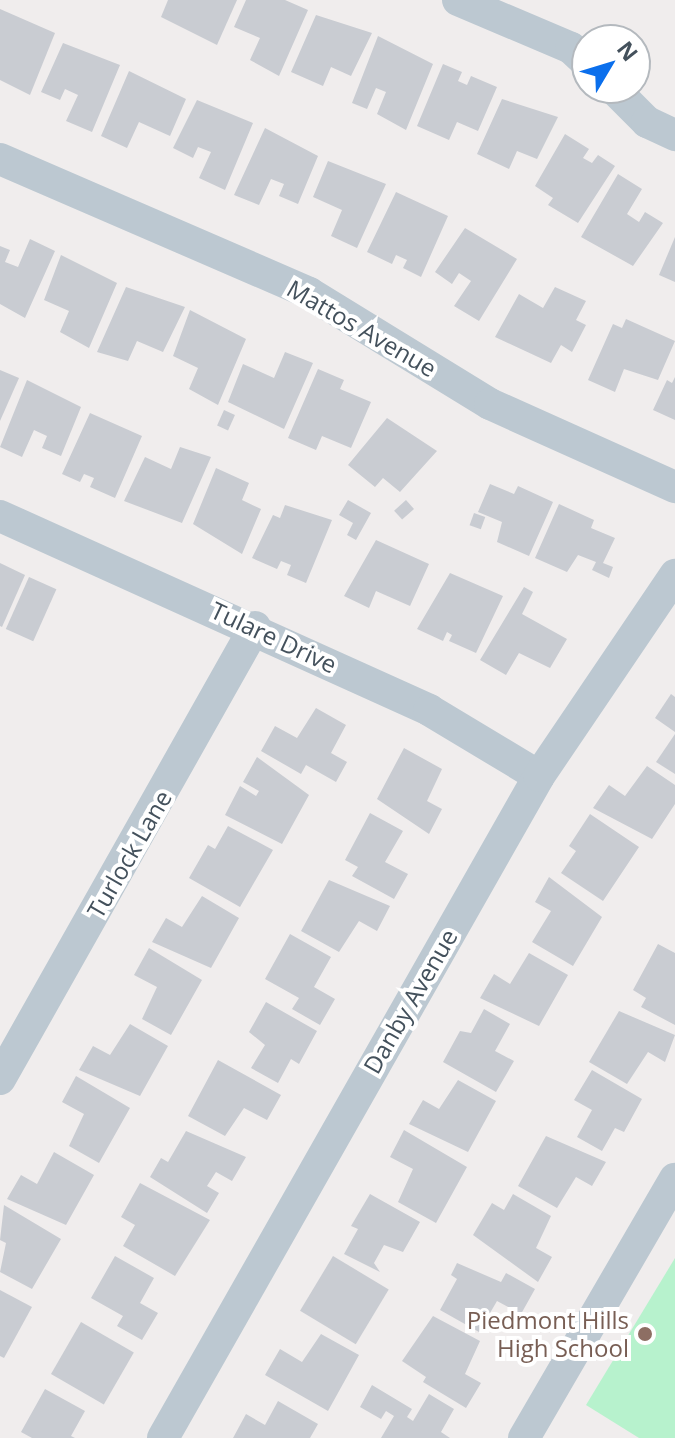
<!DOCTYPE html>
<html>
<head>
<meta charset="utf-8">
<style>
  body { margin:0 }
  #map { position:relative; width:675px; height:1438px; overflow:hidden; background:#f0eded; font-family:"Open Sans",sans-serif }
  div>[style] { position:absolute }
  .green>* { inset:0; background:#b7f2cd }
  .building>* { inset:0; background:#c9ccd2; transform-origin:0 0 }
  .minor>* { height:32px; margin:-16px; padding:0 16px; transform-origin:16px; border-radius:16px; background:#bcc8d1 }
  .dots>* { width:22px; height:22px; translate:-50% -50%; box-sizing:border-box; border:4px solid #fff; border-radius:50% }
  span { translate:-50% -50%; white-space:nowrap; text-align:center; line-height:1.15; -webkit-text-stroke:8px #fff; paint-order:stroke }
  .street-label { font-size:24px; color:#44515c }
  .education-label { font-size:24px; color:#785e54 }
  .right { translate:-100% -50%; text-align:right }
  .north { position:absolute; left:571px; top:24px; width:80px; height:80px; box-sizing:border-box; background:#fff; border:2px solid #b4b9be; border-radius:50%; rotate:52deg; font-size:22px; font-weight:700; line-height:32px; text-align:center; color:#44515c }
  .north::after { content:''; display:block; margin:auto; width:28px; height:36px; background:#0b6fec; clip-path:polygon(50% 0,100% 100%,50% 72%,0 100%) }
</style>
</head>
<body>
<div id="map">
  <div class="green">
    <div style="clip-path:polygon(675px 1258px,675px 1438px,639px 1438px,586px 1405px)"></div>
  </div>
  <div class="building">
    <div style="clip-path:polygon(168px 0,237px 0,217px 45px,161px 17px)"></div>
    <div style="clip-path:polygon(246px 0,285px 0,308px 10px,279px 76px,250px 60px,260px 38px,234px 27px)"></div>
    <div style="clip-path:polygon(0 9px,55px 33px,30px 95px,0 80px)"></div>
    <div style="clip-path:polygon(316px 15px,372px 33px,351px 76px,331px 67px,323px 86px,291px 72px)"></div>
    <div style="clip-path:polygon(378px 36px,433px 64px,406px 130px,377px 114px,386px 92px,376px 88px,367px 109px,352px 103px)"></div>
    <div style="clip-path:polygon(63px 43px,120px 65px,92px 132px,66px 121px,78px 95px,65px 89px,60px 100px,41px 92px)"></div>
    <div style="clip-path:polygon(443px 64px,462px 72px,458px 81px,467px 85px,471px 76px,497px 87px,478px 131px,457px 122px,449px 140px,417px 126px)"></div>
    <div style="clip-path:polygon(129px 71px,186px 99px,170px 136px,139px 122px,127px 148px,101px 136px)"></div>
    <div style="clip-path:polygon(502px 99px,558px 117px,537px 159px,517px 151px,509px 169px,477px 154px)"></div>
    <div style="clip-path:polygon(197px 100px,253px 123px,225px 190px,199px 178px,211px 152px,198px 147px,193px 158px,173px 148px)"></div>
    <div style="clip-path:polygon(265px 128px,318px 156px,298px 204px,279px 196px,284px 184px,271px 179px,259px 205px,234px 195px)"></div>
    <div style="clip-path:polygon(565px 134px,589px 149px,583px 158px,592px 163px,598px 155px,615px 166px,578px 223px,548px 205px,553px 198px,535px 186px)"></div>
    <div style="clip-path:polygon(328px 161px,386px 184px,357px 248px,331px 236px,342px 210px,313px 197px)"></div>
    <div style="clip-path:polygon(618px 174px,642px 189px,627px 214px,639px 222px,645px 212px,663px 223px,633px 266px,581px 237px)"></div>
    <div style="clip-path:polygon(396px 192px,448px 216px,421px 277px,403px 268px,407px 260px,396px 255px,392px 264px,367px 252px)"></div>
    <div style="clip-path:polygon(465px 228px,517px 259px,479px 321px,454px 306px,471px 281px,459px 273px,452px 284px,435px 272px)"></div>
    <div style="clip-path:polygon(675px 237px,675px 282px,659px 275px)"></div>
    <div style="clip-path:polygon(30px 239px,55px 251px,25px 318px,0 304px,0 246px,10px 250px,5px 262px,18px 267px)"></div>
    <div style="clip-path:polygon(61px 255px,117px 283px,89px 348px,60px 332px,69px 311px,44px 300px)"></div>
    <div style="clip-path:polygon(126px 287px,185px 307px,163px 352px,137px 341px,128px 361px,97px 352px)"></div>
    <div style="clip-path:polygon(555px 287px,586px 301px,576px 320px,586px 325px,572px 352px,561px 345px,551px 363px,495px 337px,519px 294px,543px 308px)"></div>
    <div style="clip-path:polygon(190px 310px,246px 339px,218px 405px,189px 389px,198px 368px,173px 356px)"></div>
    <div style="clip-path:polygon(626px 319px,675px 341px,658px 380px,624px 369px,615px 392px,588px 380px,613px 324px,622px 328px)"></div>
    <div style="clip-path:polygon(285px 352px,313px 363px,284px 429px,228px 402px,243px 364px,274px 378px)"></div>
    <div style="clip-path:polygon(318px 369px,344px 380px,340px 389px,371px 402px,351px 448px,322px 436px,316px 450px,288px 438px)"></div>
    <div style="clip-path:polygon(0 370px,19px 378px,0 421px)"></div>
    <div style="clip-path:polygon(675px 377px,675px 420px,653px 410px,667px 380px,672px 383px)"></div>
    <div style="clip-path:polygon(27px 380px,81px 407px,61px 456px,42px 448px,47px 436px,34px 430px,22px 457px,0 447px)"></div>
    <div style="left:224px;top:410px;width:12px;height:17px;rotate:24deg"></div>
    <div style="clip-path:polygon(90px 413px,142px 436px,115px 498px,90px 487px,94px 478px,84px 474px,80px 482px,62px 474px)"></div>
    <div style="clip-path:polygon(387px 418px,437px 451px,400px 492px,383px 478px,375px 487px,348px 465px)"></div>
    <div style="clip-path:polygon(180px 447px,211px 457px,182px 523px,124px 501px,145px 457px,171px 469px)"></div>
    <div style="clip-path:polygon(216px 468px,249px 483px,242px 500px,261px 509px,242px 554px,193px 524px)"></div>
    <div style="clip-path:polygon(490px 484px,514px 494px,518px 486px,553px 502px,529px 556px,497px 542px,502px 522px,478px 512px)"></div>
    <div style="clip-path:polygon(348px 500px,371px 513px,356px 540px,347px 535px,353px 523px,339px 515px)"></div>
    <div style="left:406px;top:500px;width:12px;height:16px;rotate:48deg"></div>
    <div style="clip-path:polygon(559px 504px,594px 520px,591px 528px,615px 538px,603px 563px,613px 567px,609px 578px,592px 570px,596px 562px,578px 555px,567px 572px,535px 558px)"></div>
    <div style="clip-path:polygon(285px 505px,332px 520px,306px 583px,287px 575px,291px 565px,281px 561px,277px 569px,252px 558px,273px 515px,280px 518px)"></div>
    <div style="left:474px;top:513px;width:12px;height:13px;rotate:20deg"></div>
    <div style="clip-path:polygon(376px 540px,429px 564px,410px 606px,376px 591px,369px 608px,344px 596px)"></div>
    <div style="clip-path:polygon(0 563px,25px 575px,2px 627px,0 626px)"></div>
    <div style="clip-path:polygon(450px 573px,503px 596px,476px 653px,449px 641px,452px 635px,447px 632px,443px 641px,417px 629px)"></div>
    <div style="left:29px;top:577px;width:30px;height:57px;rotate:24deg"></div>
    <div style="clip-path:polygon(524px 587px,533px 592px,522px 614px,567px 639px,550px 668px,519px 653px,506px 675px,480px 660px)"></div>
    <div style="clip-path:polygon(671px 694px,675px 697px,675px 732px,655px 718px)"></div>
    <div style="clip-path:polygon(316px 708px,346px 725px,331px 753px,347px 762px,336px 782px,306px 765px,301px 774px,261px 751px,275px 726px,297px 738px)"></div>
    <div style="clip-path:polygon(675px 734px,675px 774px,656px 762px)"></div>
    <div style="clip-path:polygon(404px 748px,442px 769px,427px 801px,442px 809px,429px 834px,377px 799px)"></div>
    <div style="clip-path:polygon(257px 757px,309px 795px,282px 844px,225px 815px,240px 786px,256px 796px,259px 791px,243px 782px)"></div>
    <div style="clip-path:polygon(647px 766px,675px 785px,675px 804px,652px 839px,593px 808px,609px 785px,625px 796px)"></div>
    <div style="clip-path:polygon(370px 813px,403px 831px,385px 862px,408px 874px,394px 899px,352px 876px,358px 867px,345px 860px)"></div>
    <div style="clip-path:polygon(590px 814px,639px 847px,603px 901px,561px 873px,576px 851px,569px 846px)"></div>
    <div style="clip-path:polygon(228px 826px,273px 850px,240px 907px,189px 878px,208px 845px,215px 849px)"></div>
    <div style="clip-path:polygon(549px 877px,602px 917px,573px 966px,532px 942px,551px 911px,535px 902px)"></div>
    <div style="clip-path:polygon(329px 880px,390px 906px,377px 931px,359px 921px,339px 952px,301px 931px)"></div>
    <div style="clip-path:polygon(202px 896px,239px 918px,211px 968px,152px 942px,166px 918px,182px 927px)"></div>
    <div style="clip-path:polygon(290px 934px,331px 957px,314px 987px,335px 999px,320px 1025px,292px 1009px,299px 998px,265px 979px)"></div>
    <div style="clip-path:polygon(658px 944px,675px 953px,675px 1025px,641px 1007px,646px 998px,633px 990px)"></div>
    <div style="clip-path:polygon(149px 948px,202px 980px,171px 1035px,142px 1019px,157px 987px,134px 975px)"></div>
    <div style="clip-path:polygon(529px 953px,568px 975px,539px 1026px,480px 998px,494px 974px,510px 984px)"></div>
    <div style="clip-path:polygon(266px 1002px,317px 1031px,299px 1064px,291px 1059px,278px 1083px,251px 1068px,265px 1045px,249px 1032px)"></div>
    <div style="clip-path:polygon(484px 1009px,510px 1024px,495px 1051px,514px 1061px,496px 1092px,443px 1062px,460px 1031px,471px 1033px)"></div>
    <div style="clip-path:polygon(619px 1011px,675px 1035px,665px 1062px,648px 1052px,627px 1084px,589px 1062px)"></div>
    <div style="clip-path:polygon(130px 1024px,168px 1046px,140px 1096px,79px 1070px,93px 1046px,110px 1055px)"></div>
    <div style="clip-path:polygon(218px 1060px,281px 1095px,267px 1120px,244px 1108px,225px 1136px,188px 1116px)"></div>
    <div style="clip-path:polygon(592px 1070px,642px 1099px,624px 1132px,615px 1128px,602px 1151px,577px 1137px,592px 1110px,574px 1100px)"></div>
    <div style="clip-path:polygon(76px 1076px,130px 1108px,99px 1163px,69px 1146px,84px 1114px,62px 1102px)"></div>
    <div style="clip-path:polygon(458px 1080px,496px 1101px,468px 1152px,409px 1124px,423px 1100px,439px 1109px)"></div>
    <div style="clip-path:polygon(404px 1130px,467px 1167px,436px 1223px,398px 1202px,413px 1169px,390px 1157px)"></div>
    <div style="clip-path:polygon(186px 1131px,246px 1157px,232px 1181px,216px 1172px,207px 1186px,219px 1193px,207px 1213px,150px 1177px,161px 1158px,168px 1162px)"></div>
    <div style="clip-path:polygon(546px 1136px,606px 1162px,592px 1186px,576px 1177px,557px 1208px,518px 1186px)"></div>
    <div style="clip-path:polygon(54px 1152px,94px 1175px,66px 1225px,7px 1199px,21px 1175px,37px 1184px)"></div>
    <div style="clip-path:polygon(140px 1183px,210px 1220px,175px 1276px,123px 1246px,135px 1225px,121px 1217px)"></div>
    <div style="clip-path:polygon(370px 1194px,420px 1222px,403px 1252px,384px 1245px,374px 1263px,380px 1272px,344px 1254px,358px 1229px,351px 1226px)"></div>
    <div style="clip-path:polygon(513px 1194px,551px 1216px,536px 1248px,552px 1257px,538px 1282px,473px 1235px,492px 1203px,504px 1210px)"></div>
    <div style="clip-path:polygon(4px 1205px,61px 1239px,32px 1289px,0 1272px,6px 1243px,0 1240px)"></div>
    <div style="clip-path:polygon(115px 1256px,154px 1278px,140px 1303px,158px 1313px,142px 1340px,117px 1326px,123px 1316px,91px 1298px)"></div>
    <div style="left:333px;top:1256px;width:65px;height:64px;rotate:31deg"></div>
    <div style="clip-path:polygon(457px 1263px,501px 1282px,506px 1273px,535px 1289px,521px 1314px,497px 1301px,479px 1332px,440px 1310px,457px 1279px,451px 1275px)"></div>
    <div style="clip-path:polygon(0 1290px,32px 1307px,4px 1358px,0 1356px)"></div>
    <div style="clip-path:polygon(433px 1316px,480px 1341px,465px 1374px,481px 1383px,466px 1408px,423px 1382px,426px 1377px,402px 1361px)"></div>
    <div style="left:81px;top:1322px;width:61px;height:60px;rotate:30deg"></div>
    <div style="clip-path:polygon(321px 1334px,359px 1355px,328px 1411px,265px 1375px,280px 1349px,302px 1362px)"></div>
    <div style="clip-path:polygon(372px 1385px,412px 1409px,407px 1417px,413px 1421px,429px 1394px,454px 1409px,441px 1432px,450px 1438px,381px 1438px,394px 1416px,386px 1411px,381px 1419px,360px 1407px)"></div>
    <div style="clip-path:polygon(45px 1389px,85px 1411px,71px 1436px,75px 1438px,32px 1438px,21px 1432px)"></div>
    <div style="clip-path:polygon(278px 1401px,318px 1424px,310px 1438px,233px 1438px,246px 1414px,265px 1425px)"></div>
  </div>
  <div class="minor">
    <div style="left:458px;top:0;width:123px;rotate:23deg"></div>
    <div style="left:571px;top:48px;width:22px;rotate:43deg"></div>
    <div style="left:613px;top:88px;width:48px;rotate:45deg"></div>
    <div style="left:647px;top:122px;width:31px;rotate:25deg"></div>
    <div style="left:0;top:159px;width:337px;rotate:23.4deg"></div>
    <div style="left:309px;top:293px;width:212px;rotate:31.5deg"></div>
    <div style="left:490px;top:404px;width:203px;rotate:24.2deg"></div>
    <div style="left:0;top:516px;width:471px;rotate:24.3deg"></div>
    <div style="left:429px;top:710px;width:128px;rotate:31deg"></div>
    <div style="left:0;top:1079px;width:519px;rotate:-60.57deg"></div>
    <div style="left:163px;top:1438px;width:761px;rotate:-60.4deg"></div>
    <div style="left:539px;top:776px;width:243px;rotate:-55.9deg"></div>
    <div style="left:524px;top:1438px;width:300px;rotate:-59.8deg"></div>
  </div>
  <div class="dots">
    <div style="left:645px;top:1334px;background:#8d6e63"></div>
  </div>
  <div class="street-label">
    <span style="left:362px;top:328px;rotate:30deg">Mattos Avenue</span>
    <span style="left:274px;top:637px;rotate:25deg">Tulare Drive</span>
    <span style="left:129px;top:854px;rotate:-60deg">Turlock Lane</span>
    <span style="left:410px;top:1001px;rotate:-60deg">Danby Avenue</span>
  </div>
  <div class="education-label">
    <span class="right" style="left:629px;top:1334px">Piedmont Hills<br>High School</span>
  </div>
  <div class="north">N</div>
</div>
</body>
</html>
